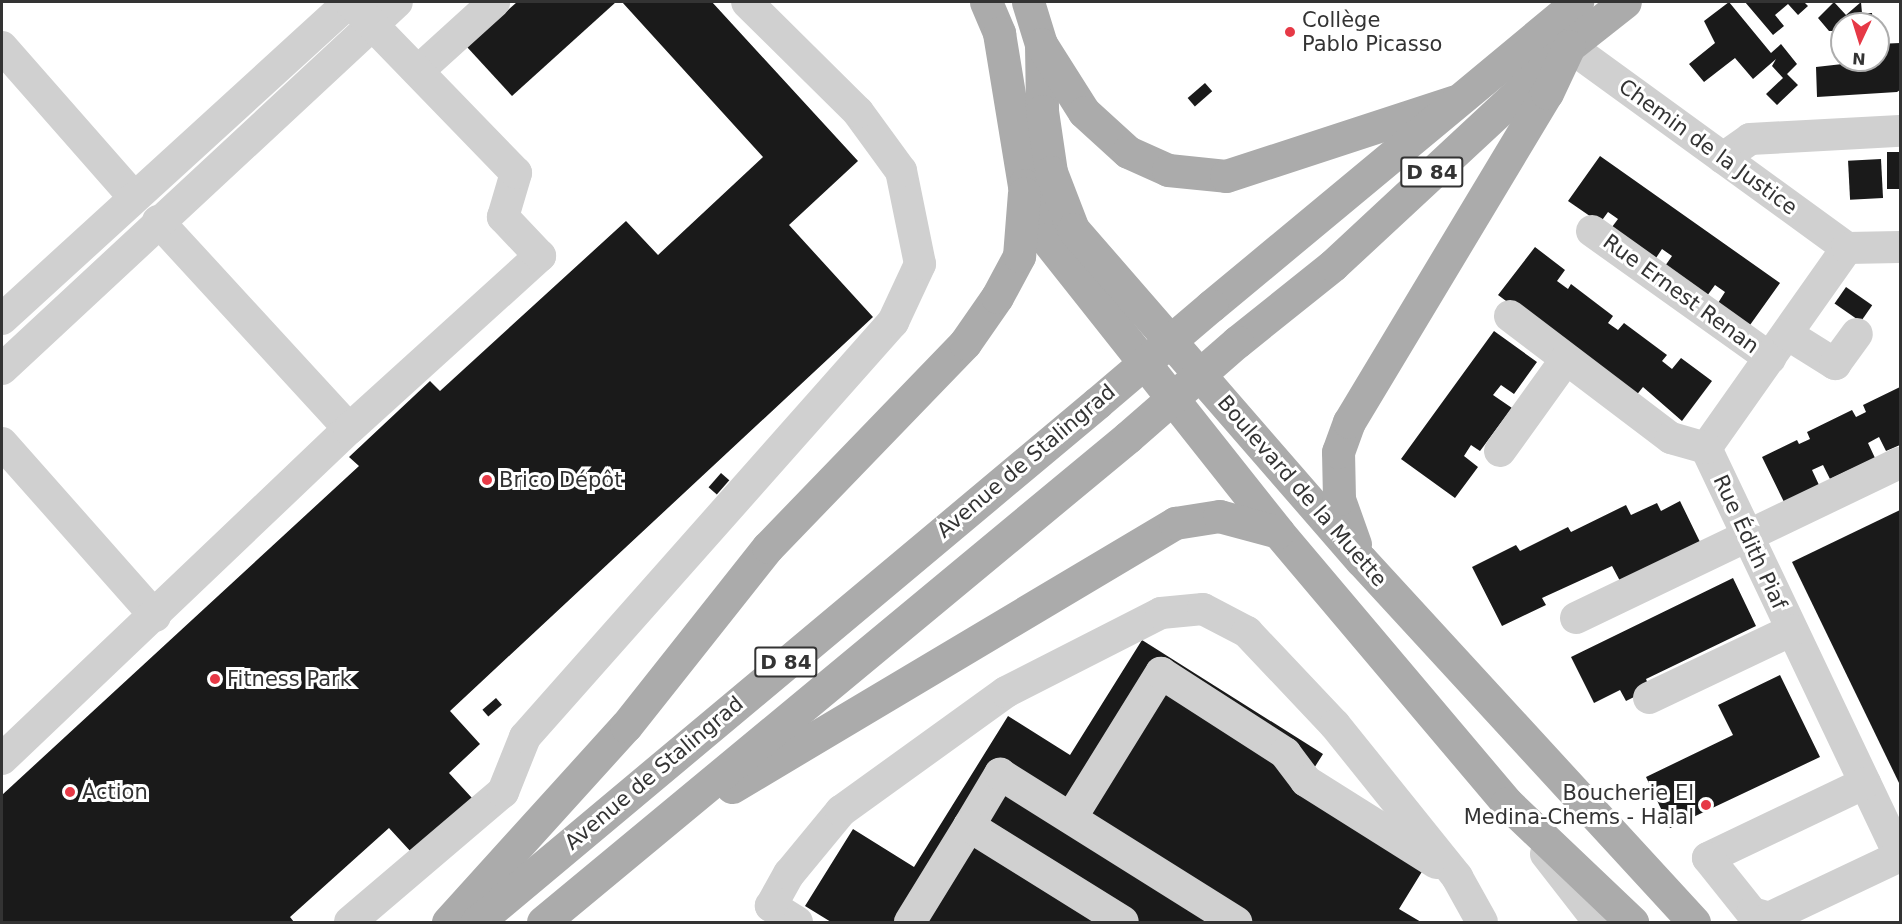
<!DOCTYPE html>
<html>
<head>
<meta charset="utf-8">
<style>
  body { margin:0 }
  #map { position:relative; width:1902px; height:924px; overflow:hidden; background:#fff; font-family:"DejaVu Sans",sans-serif }
  div>[style] { position:absolute }
  .building>* { inset:0; background:#1a1a1a; transform-origin:0 0 }
  .minor>* { height:32px; margin:-16px; padding:0 16px; transform-origin:16px; border-radius:16px; background:#d0d0d0 }
  .major>* { height:33px; margin:-16.5px; padding:0 16.5px; transform-origin:16.5px; border-radius:16.5px; background:#ababab }
  .major-bridge>* { height:33px; margin:-16.5px; padding:0 16.5px; transform-origin:16.5px; border-radius:16.5px; background:#ababab }
  .dots>* { width:16px; height:16px; translate:-50% -50%; box-sizing:border-box; border:3px solid #fff; border-radius:50% }
  span { translate:-50% -50%; white-space:nowrap; text-align:center; line-height:1.15; -webkit-text-stroke:6px #fff; paint-order:stroke }
  .shield-label span { padding:2px 4px; background:#fff; border:2px solid; border-radius:4px; -webkit-text-stroke-width:0 }
  .shield-label { font-size:20px; color:#333; font-weight:700 }
  .poi-label { font-size:21px; color:#333 }
  .left { translate:0 -50%; text-align:left }
  .right { translate:-100% -50%; text-align:right }
  .street-label { font-size:21px; color:#333 }
  .frame { position:absolute; inset:0; border:3px solid #333; pointer-events:none }
  .north { position:absolute; left:1830px; top:12px; width:60px; height:60px; box-sizing:border-box; background:#fff; border:2px solid #adadad; border-radius:50%; rotate:184deg; font-size:16px; font-weight:700; line-height:24px; text-align:center; color:#333 }
  .north::after { content:''; display:block; margin:auto; width:21px; height:27px; background:#e63946; clip-path:polygon(50% 0,100% 100%,50% 72%,0 100%) }
</style>
</head>
<body>
<div id="map">
  <div class="building">
    <div style="clip-path:polygon(517px 2px,616px 2px,512px 96px,467px 47px)"></div>
    <div style="clip-path:polygon(622px 2px,712px 2px,858px 161px,789px 225px,873px 317px,450px 711px,480px 744px,449px 773px,472px 798px,412px 853px,389px 828px,290px 917px,294px 922px,2px 922px,2px 795px,359px 466px,349px 457px,430px 381px,440px 391px,626px 221px,658px 255px,763px 157px)"></div>
    <div style="clip-path:polygon(1729px 2px,1771px 53px,1781px 44px,1797px 64px,1787px 74px,1798px 85px,1777px 105px,1766px 94px,1783px 78px,1772px 66px,1776px 59px,1753px 79px,1735px 58px,1704px 82px,1689px 64px,1715px 43px,1704px 21px)"></div>
    <div style="clip-path:polygon(1745px 2px,1804px 2px,1808px 6px,1798px 15px,1788px 4px,1775px 15px,1784px 26px,1773px 35px)"></div>
    <div style="clip-path:polygon(1834px 2px,1846px 15px,1861px 2px,1862px 13px,1872px 13px,1873px 24px,1842px 24px,1842px 31px,1829px 31px,1818px 18px)"></div>
    <div style="clip-path:polygon(1900px 43px,1900px 90px,1897px 92px,1817px 97px,1816px 67px,1878px 60px,1878px 44px)"></div>
    <div style="left:1205px;top:83px;width:11px;height:23px;rotate:49deg"></div>
    <div style="left:1900px;top:152px;width:37px;height:13px;rotate:90deg"></div>
    <div style="clip-path:polygon(1600px 156px,1780px 283px,1750px 325px,1718px 303px,1725px 292px,1715px 285px,1707px 296px,1665px 266px,1672px 256px,1662px 249px,1656px 258px,1612px 227px,1618px 219px,1608px 212px,1600px 223px,1568px 201px)"></div>
    <div style="left:1881px;top:159px;width:39px;height:33px;rotate:87deg"></div>
    <div style="clip-path:polygon(1535px 247px,1565px 270px,1557px 281px,1568px 289px,1571px 284px,1613px 316px,1608px 323px,1618px 330px,1624px 323px,1667px 355px,1662px 361px,1672px 369px,1681px 358px,1712px 381px,1682px 421px,1643px 387px,1635px 397px,1498px 295px)"></div>
    <div style="left:1846px;top:287px;width:32px;height:20px;rotate:35deg"></div>
    <div style="clip-path:polygon(1494px 331px,1537px 362px,1514px 394px,1501px 385px,1493px 395px,1512px 408px,1480px 451px,1471px 445px,1464px 456px,1478px 467px,1455px 498px,1401px 459px)"></div>
    <div style="clip-path:polygon(1900px 387px,1900px 445px,1886px 451px,1879px 437px,1868px 443px,1875px 458px,1830px 479px,1823px 465px,1812px 470px,1819px 485px,1784px 502px,1762px 457px,1797px 440px,1799px 444px,1810px 439px,1807px 432px,1852px 410px,1856px 417px,1866px 412px,1863px 405px)"></div>
    <div style="left:721px;top:473px;width:11px;height:19px;rotate:41deg"></div>
    <div style="clip-path:polygon(1680px 501px,1700px 542px,1620px 581px,1612px 566px,1542px 598px,1546px 605px,1502px 626px,1472px 567px,1516px 545px,1520px 551px,1568px 527px,1571px 532px,1626px 505px,1631px 515px,1657px 503px,1661px 511px)"></div>
    <div style="clip-path:polygon(1900px 510px,1900px 785px,1792px 562px)"></div>
    <div style="clip-path:polygon(1733px 578px,1756px 626px,1646px 679px,1650px 689px,1626px 701px,1620px 690px,1594px 703px,1571px 657px)"></div>
    <div style="clip-path:polygon(1142px 640px,1323px 754px,1299px 792px,1423px 870px,1399px 909px,1421px 922px,831px 922px,805px 906px,853px 829px,914px 867px,1008px 716px,1070px 755px)"></div>
    <div style="clip-path:polygon(1780px 675px,1820px 757px,1670px 828px,1646px 777px,1733px 735px,1718px 705px)"></div>
    <div style="left:496px;top:698px;width:9px;height:18px;rotate:49deg"></div>
  </div>
  <div class="minor">
    <div style="left:1569px;top:46px;width:344px;rotate:36deg"></div>
    <div style="left:2px;top:47px;width:200px;rotate:48.7deg"></div>
    <div style="left:418px;top:71px;width:103px;rotate:-42.2deg"></div>
    <div style="left:1723px;top:158px;width:33px;rotate:-35deg"></div>
    <div style="left:1750px;top:139px;width:150px;rotate:-3.1deg"></div>
    <div style="left:158px;top:221px;width:282px;rotate:47.4deg"></div>
    <div style="left:1592px;top:231px;width:219px;rotate:35.5deg"></div>
    <div style="left:1847px;top:248px;width:245px;rotate:125.2deg"></div>
    <div style="left:1706px;top:448px;width:453px;rotate:64.6deg"></div>
    <div style="left:1847px;top:248px;width:53px;rotate:-1.1deg"></div>
    <div style="left:1510px;top:316px;width:202px;rotate:37.2deg"></div>
    <div style="left:1671px;top:438px;width:36px;rotate:16deg"></div>
    <div style="left:2px;top:319px;width:470px;rotate:-42.4deg"></div>
    <div style="left:1787px;top:334px;width:57px;rotate:32deg"></div>
    <div style="left:1835px;top:364px;width:37px;rotate:-54deg"></div>
    <div style="left:2px;top:369px;width:539px;rotate:-42.9deg"></div>
    <div style="left:2px;top:443px;width:231px;rotate:48.5deg"></div>
    <div style="left:1500px;top:451px;width:113px;rotate:-54.3deg"></div>
    <div style="left:1576px;top:618px;width:359px;rotate:-25.6deg"></div>
    <div style="left:1649px;top:698px;width:158px;rotate:-25.4deg"></div>
    <div style="left:2px;top:759px;width:479px;rotate:-43.6deg"></div>
    <div style="left:349px;top:429px;width:258px;rotate:-42.2deg"></div>
    <div style="left:540px;top:256px;width:54px;rotate:-133.5deg"></div>
    <div style="left:503px;top:217px;width:46px;rotate:-73.5deg"></div>
    <div style="left:516px;top:173px;width:238px;rotate:-134.1deg"></div>
    <div style="left:1865px;top:783px;width:174px;rotate:154.5deg"></div>
    <div style="left:1708px;top:858px;width:70px;rotate:51.3deg"></div>
    <div style="left:1752px;top:913px;width:18px;rotate:16deg"></div>
    <div style="left:1769px;top:918px;width:145px;rotate:-25.3deg"></div>
    <div style="left:1071px;top:818px;width:171px;rotate:-58.2deg"></div>
    <div style="left:1161px;top:673px;width:148px;rotate:32.8deg"></div>
    <div style="left:1285px;top:753px;width:35px;rotate:53deg"></div>
    <div style="left:1306px;top:781px;width:154px;rotate:32.2deg"></div>
    <div style="left:969px;top:826px;width:61px;rotate:-59.2deg"></div>
    <div style="left:1000px;top:774px;width:279px;rotate:32.1deg"></div>
    <div style="left:1546px;top:854px;width:86px;rotate:52.1deg"></div>
    <div style="left:350px;top:922px;width:201px;rotate:-40.4deg"></div>
    <div style="left:503px;top:792px;width:59px;rotate:-68.2deg"></div>
    <div style="left:525px;top:737px;width:555px;rotate:-48.44deg"></div>
    <div style="left:893px;top:322px;width:64px;rotate:-65deg"></div>
    <div style="left:920px;top:264px;width:95px;rotate:-101.5deg"></div>
    <div style="left:901px;top:171px;width:73px;rotate:-126.1deg"></div>
    <div style="left:858px;top:112px;width:156px;rotate:-135.3deg"></div>
    <div style="left:797px;top:922px;width:31px;rotate:-148deg"></div>
    <div style="left:771px;top:906px;width:37px;rotate:-61deg"></div>
    <div style="left:789px;top:874px;width:82px;rotate:-50.5deg"></div>
    <div style="left:841px;top:811px;width:203px;rotate:-35.8deg"></div>
    <div style="left:1006px;top:692px;width:174px;rotate:-27deg"></div>
    <div style="left:1161px;top:613px;width:42px;rotate:-5.4deg"></div>
    <div style="left:1203px;top:609px;width:50px;rotate:27.6deg"></div>
    <div style="left:1247px;top:632px;width:128px;rotate:46.6deg"></div>
    <div style="left:1335px;top:725px;width:195px;rotate:51.2deg"></div>
    <div style="left:1457px;top:877px;width:51px;rotate:60.9deg"></div>
    <div style="left:910px;top:922px;width:113px;rotate:-58.4deg"></div>
    <div style="left:969px;top:826px;width:181px;rotate:31.9deg"></div>
  </div>
  <div class="major">
    <div style="left:986px;top:2px;width:34px;rotate:67deg"></div>
    <div style="left:999px;top:33px;width:154px;rotate:80.7deg"></div>
    <div style="left:1024px;top:185px;width:58px;rotate:67.8deg"></div>
    <div style="left:1046px;top:239px;width:374px;rotate:51.6deg"></div>
    <div style="left:1278px;top:532px;width:355px;rotate:49.8deg"></div>
    <div style="left:1507px;top:803px;width:173px;rotate:43.6deg"></div>
    <div style="left:1028px;top:2px;width:44px;rotate:72.8deg"></div>
    <div style="left:1041px;top:44px;width:67px;rotate:89.1deg"></div>
    <div style="left:1042px;top:111px;width:62px;rotate:81.6deg"></div>
    <div style="left:1051px;top:172px;width:61px;rotate:68.9deg"></div>
    <div style="left:1073px;top:229px;width:439px;rotate:49deg"></div>
    <div style="left:1361px;top:560px;width:492px;rotate:47.4deg"></div>
    <div style="left:1041px;top:44px;width:80px;rotate:57.7deg"></div>
    <div style="left:1084px;top:112px;width:59px;rotate:42.3deg"></div>
    <div style="left:1128px;top:152px;width:44px;rotate:24.2deg"></div>
    <div style="left:1168px;top:170px;width:58px;rotate:5.9deg"></div>
    <div style="left:1226px;top:176px;width:241px;rotate:-18.1deg"></div>
    <div style="left:1211px;top:306px;width:476px;rotate:-39.7deg"></div>
    <div style="left:1237px;top:342px;width:123px;rotate:-38.7deg"></div>
    <div style="left:1333px;top:265px;width:322px;rotate:-42.9deg"></div>
    <div style="left:1569px;top:46px;width:71px;rotate:-38.2deg"></div>
    <div style="left:1355px;top:544px;width:48px;rotate:-109.6deg"></div>
    <div style="left:1339px;top:499px;width:47px;rotate:-91.2deg"></div>
    <div style="left:1338px;top:452px;width:32px;rotate:-70deg"></div>
    <div style="left:1349px;top:422px;width:384px;rotate:-59deg"></div>
    <div style="left:1547px;top:93px;width:52px;rotate:-64.9deg"></div>
    <div style="left:732px;top:787px;width:516px;rotate:-30.79deg"></div>
    <div style="left:1175px;top:523px;width:45px;rotate:-9deg"></div>
    <div style="left:1219px;top:516px;width:61px;rotate:15.2deg"></div>
    <div style="left:448px;top:922px;width:265px;rotate:-47.8deg"></div>
    <div style="left:626px;top:726px;width:228px;rotate:-51.6deg"></div>
    <div style="left:768px;top:547px;width:284px;rotate:-46deg"></div>
    <div style="left:965px;top:343px;width:56px;rotate:-55.2deg"></div>
    <div style="left:997px;top:297px;width:47px;rotate:-61.8deg"></div>
    <div style="left:1019px;top:256px;width:63px;rotate:-85.5deg"></div>
    <div style="left:477px;top:922px;width:809px;rotate:-39.93deg"></div>
    <div style="left:543px;top:922px;width:760px;rotate:-39.66deg"></div>
  </div>
  <div class="major-bridge">
    <div style="left:1097px;top:403px;width:150px;rotate:-40.4deg"></div>
    <div style="left:1128px;top:437px;width:145px;rotate:-41.1deg"></div>
  </div>
  <div class="dots">
    <div style="left:1290px;top:32px;background:#e63946"></div>
    <div style="left:487px;top:480px;background:#e63946"></div>
    <div style="left:215px;top:679px;background:#e63946"></div>
    <div style="left:70px;top:792px;background:#e63946"></div>
    <div style="left:1706px;top:805px;background:#e63946"></div>
  </div>
  <div class="shield-label">
    <span style="left:1432px;top:172px">D 84</span>
    <span style="left:786px;top:662px">D 84</span>
  </div>
  <div class="poi-label">
    <span class="left" style="left:1302px;top:32px">Collège<br>Pablo Picasso</span>
    <span class="left" style="left:499px;top:480px">Brico Dépôt</span>
    <span class="left" style="left:227px;top:679px">Fitness Park</span>
    <span class="left" style="left:82px;top:792px">Action</span>
    <span class="right" style="left:1694px;top:805px">Boucherie El<br>Medina-Chems - Halal</span>
  </div>
  <div class="street-label">
    <span style="left:1708px;top:147px;rotate:36deg">Chemin de la Justice</span>
    <span style="left:1681px;top:294px;rotate:36deg">Rue Ernest Renan</span>
    <span style="left:1026px;top:461px;rotate:-40deg">Avenue de Stalingrad</span>
    <span style="left:1302px;top:491px;rotate:49deg">Boulevard de la Muette</span>
    <span style="left:1750px;top:542px;rotate:65deg">Rue Édith Piaf</span>
    <span style="left:654px;top:773px;rotate:-40deg">Avenue de Stalingrad</span>
  </div>
  <div class="frame"></div>
  <div class="north">N</div>
</div>
</body>
</html>
